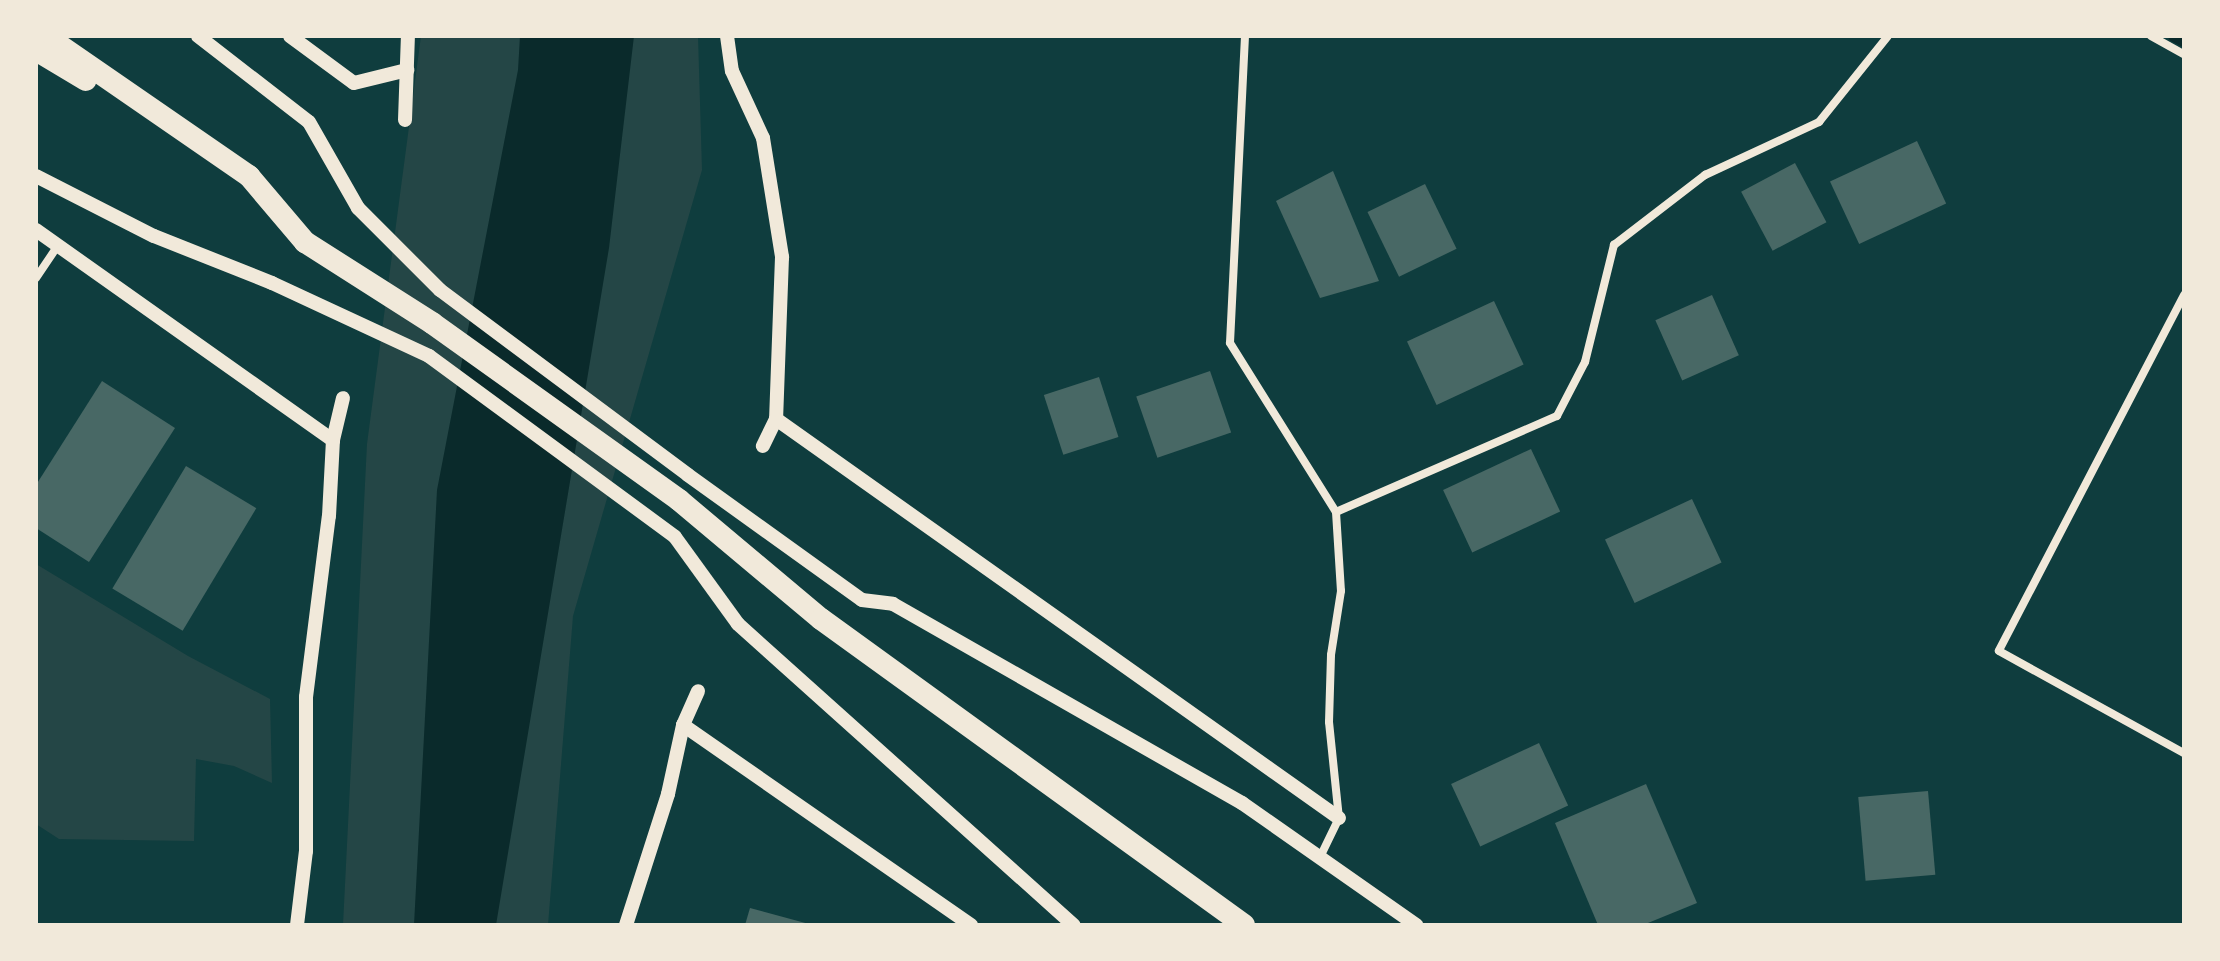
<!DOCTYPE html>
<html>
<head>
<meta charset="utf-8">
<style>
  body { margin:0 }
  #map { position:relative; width:2220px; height:961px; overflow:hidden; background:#0f3d3e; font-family:"Fira Sans",sans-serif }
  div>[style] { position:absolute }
  .green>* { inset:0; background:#244646 }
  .water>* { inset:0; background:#0a2a2b }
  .stream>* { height:12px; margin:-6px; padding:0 6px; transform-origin:6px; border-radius:6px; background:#0a2a2b }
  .building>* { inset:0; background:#486865; transform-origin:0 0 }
  .minor>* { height:8px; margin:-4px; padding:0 4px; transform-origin:4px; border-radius:4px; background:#f1e9da }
  .tertiary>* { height:14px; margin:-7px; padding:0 7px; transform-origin:7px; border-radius:7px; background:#f1e9da }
  .trunk>* { height:22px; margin:-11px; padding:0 11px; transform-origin:11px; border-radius:11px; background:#f1e9da }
  span { translate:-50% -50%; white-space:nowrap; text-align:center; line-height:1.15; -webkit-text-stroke:6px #f1e9da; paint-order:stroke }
  .frame { position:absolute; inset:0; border:38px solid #f1e9da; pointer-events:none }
</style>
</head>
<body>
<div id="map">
  <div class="green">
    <div style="clip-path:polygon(421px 36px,698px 36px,702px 170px,573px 616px,548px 925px,343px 925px,367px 444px)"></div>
    <div style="clip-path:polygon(36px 564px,188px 656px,270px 699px,272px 783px,234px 766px,196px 759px,194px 841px,59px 839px,36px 824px)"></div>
  </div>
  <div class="water">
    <div style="clip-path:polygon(520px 36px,634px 36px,609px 248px,496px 925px,414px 925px,437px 490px,518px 70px)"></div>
  </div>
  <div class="stream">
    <div style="left:2174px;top:36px;width:11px;rotate:27deg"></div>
  </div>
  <div class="building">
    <div style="left:1917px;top:141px;width:69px;height:96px;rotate:65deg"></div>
    <div style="left:1795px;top:163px;width:67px;height:61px;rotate:62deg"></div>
    <div style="clip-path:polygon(1333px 171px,1379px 281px,1320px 298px,1276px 201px)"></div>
    <div style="left:1425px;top:184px;width:72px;height:64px;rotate:64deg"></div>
    <div style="left:1712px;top:295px;width:66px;height:62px;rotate:66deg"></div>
    <div style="left:1494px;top:301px;width:70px;height:96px;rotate:65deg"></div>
    <div style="left:1210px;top:371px;width:65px;height:78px;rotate:71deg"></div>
    <div style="left:1099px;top:377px;width:63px;height:58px;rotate:72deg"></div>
    <div style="clip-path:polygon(102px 381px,175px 428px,89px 562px,36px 528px,36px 485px)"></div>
    <div style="left:1531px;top:449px;width:69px;height:97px;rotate:65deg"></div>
    <div style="left:186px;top:466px;width:82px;height:143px;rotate:31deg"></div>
    <div style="left:1692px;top:499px;width:70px;height:96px;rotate:65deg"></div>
    <div style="left:1539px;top:743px;width:69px;height:97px;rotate:65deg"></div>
    <div style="clip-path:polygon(1646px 784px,1697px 903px,1643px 925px,1598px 925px,1555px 823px)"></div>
    <div style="left:1928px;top:791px;width:84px;height:70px;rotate:85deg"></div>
    <div style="clip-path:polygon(750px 908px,809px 924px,809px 925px,745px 925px)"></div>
  </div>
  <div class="minor">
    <div style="left:1245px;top:36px;width:307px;rotate:92.8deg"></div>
    <div style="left:1230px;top:343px;width:199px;rotate:57.9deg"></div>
    <div style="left:1336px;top:512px;width:79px;rotate:86.4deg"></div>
    <div style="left:1341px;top:591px;width:65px;rotate:98.9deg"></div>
    <div style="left:1331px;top:655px;width:67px;rotate:91.7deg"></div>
    <div style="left:1329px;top:722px;width:97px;rotate:84.1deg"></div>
    <div style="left:1339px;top:818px;width:41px;rotate:115.9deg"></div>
    <div style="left:2151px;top:36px;width:38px;rotate:29deg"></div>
    <div style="left:36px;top:278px;width:40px;rotate:-56deg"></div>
    <div style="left:2184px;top:295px;width:401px;rotate:117.5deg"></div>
    <div style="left:1999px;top:651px;width:211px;rotate:28.9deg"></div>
    <div style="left:1336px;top:512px;width:241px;rotate:-23.5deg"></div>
    <div style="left:1557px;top:416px;width:61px;rotate:-62.6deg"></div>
    <div style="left:1585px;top:362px;width:121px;rotate:-76.1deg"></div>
    <div style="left:1614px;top:245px;width:115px;rotate:-37.6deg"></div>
    <div style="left:1705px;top:175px;width:126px;rotate:-24.9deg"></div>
    <div style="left:1819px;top:122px;width:110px;rotate:-51.3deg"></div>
  </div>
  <div class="tertiary">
    <div style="left:198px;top:36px;width:140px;rotate:37.8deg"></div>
    <div style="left:309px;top:122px;width:99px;rotate:60.3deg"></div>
    <div style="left:358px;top:208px;width:116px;rotate:45deg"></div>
    <div style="left:440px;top:290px;width:309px;rotate:36.7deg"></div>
    <div style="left:688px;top:475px;width:214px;rotate:35.7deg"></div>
    <div style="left:862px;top:600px;width:31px;rotate:7deg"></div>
    <div style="left:893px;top:604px;width:402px;rotate:29.7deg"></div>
    <div style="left:1242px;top:803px;width:213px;rotate:35deg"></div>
    <div style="left:290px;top:36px;width:79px;rotate:36.3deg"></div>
    <div style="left:354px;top:83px;width:55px;rotate:-13.8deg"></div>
    <div style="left:727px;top:36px;width:35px;rotate:82deg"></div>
    <div style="left:732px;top:71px;width:74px;rotate:65.2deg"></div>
    <div style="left:763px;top:138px;width:121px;rotate:80.9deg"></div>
    <div style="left:782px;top:257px;width:162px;rotate:92.1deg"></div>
    <div style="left:776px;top:419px;width:30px;rotate:116deg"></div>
    <div style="left:405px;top:120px;width:84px;rotate:-88deg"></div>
    <div style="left:36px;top:176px;width:132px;rotate:27deg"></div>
    <div style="left:154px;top:236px;width:127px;rotate:21.7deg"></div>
    <div style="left:272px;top:283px;width:173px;rotate:24.9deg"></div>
    <div style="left:429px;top:356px;width:305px;rotate:36.3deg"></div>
    <div style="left:675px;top:537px;width:107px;rotate:54.1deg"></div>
    <div style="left:738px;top:624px;width:451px;rotate:41.9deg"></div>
    <div style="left:36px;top:230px;width:364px;rotate:35.3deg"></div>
    <div style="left:776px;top:419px;width:690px;rotate:35.33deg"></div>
    <div style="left:683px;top:725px;width:351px;rotate:34.8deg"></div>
    <div style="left:297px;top:925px;width:75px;rotate:-83.1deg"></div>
    <div style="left:306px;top:851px;width:154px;rotate:-90deg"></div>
    <div style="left:306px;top:697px;width:182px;rotate:-82.8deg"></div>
    <div style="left:329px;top:516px;width:76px;rotate:-87deg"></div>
    <div style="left:333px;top:440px;width:43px;rotate:-76.6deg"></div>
    <div style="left:626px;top:925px;width:138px;rotate:-72.2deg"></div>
    <div style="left:668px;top:794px;width:71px;rotate:-77.7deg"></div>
    <div style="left:683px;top:725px;width:37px;rotate:-66deg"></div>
  </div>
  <div class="trunk">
    <div style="left:46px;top:36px;width:247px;rotate:34.6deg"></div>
    <div style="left:249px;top:176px;width:87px;rotate:49.7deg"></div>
    <div style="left:305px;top:242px;width:151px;rotate:32.5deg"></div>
    <div style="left:432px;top:323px;width:304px;rotate:35.6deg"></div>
    <div style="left:679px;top:500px;width:185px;rotate:40deg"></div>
    <div style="left:821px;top:619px;width:522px;rotate:35.88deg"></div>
    <div style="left:36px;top:50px;width:58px;rotate:31deg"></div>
  </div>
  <div class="frame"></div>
</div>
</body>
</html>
